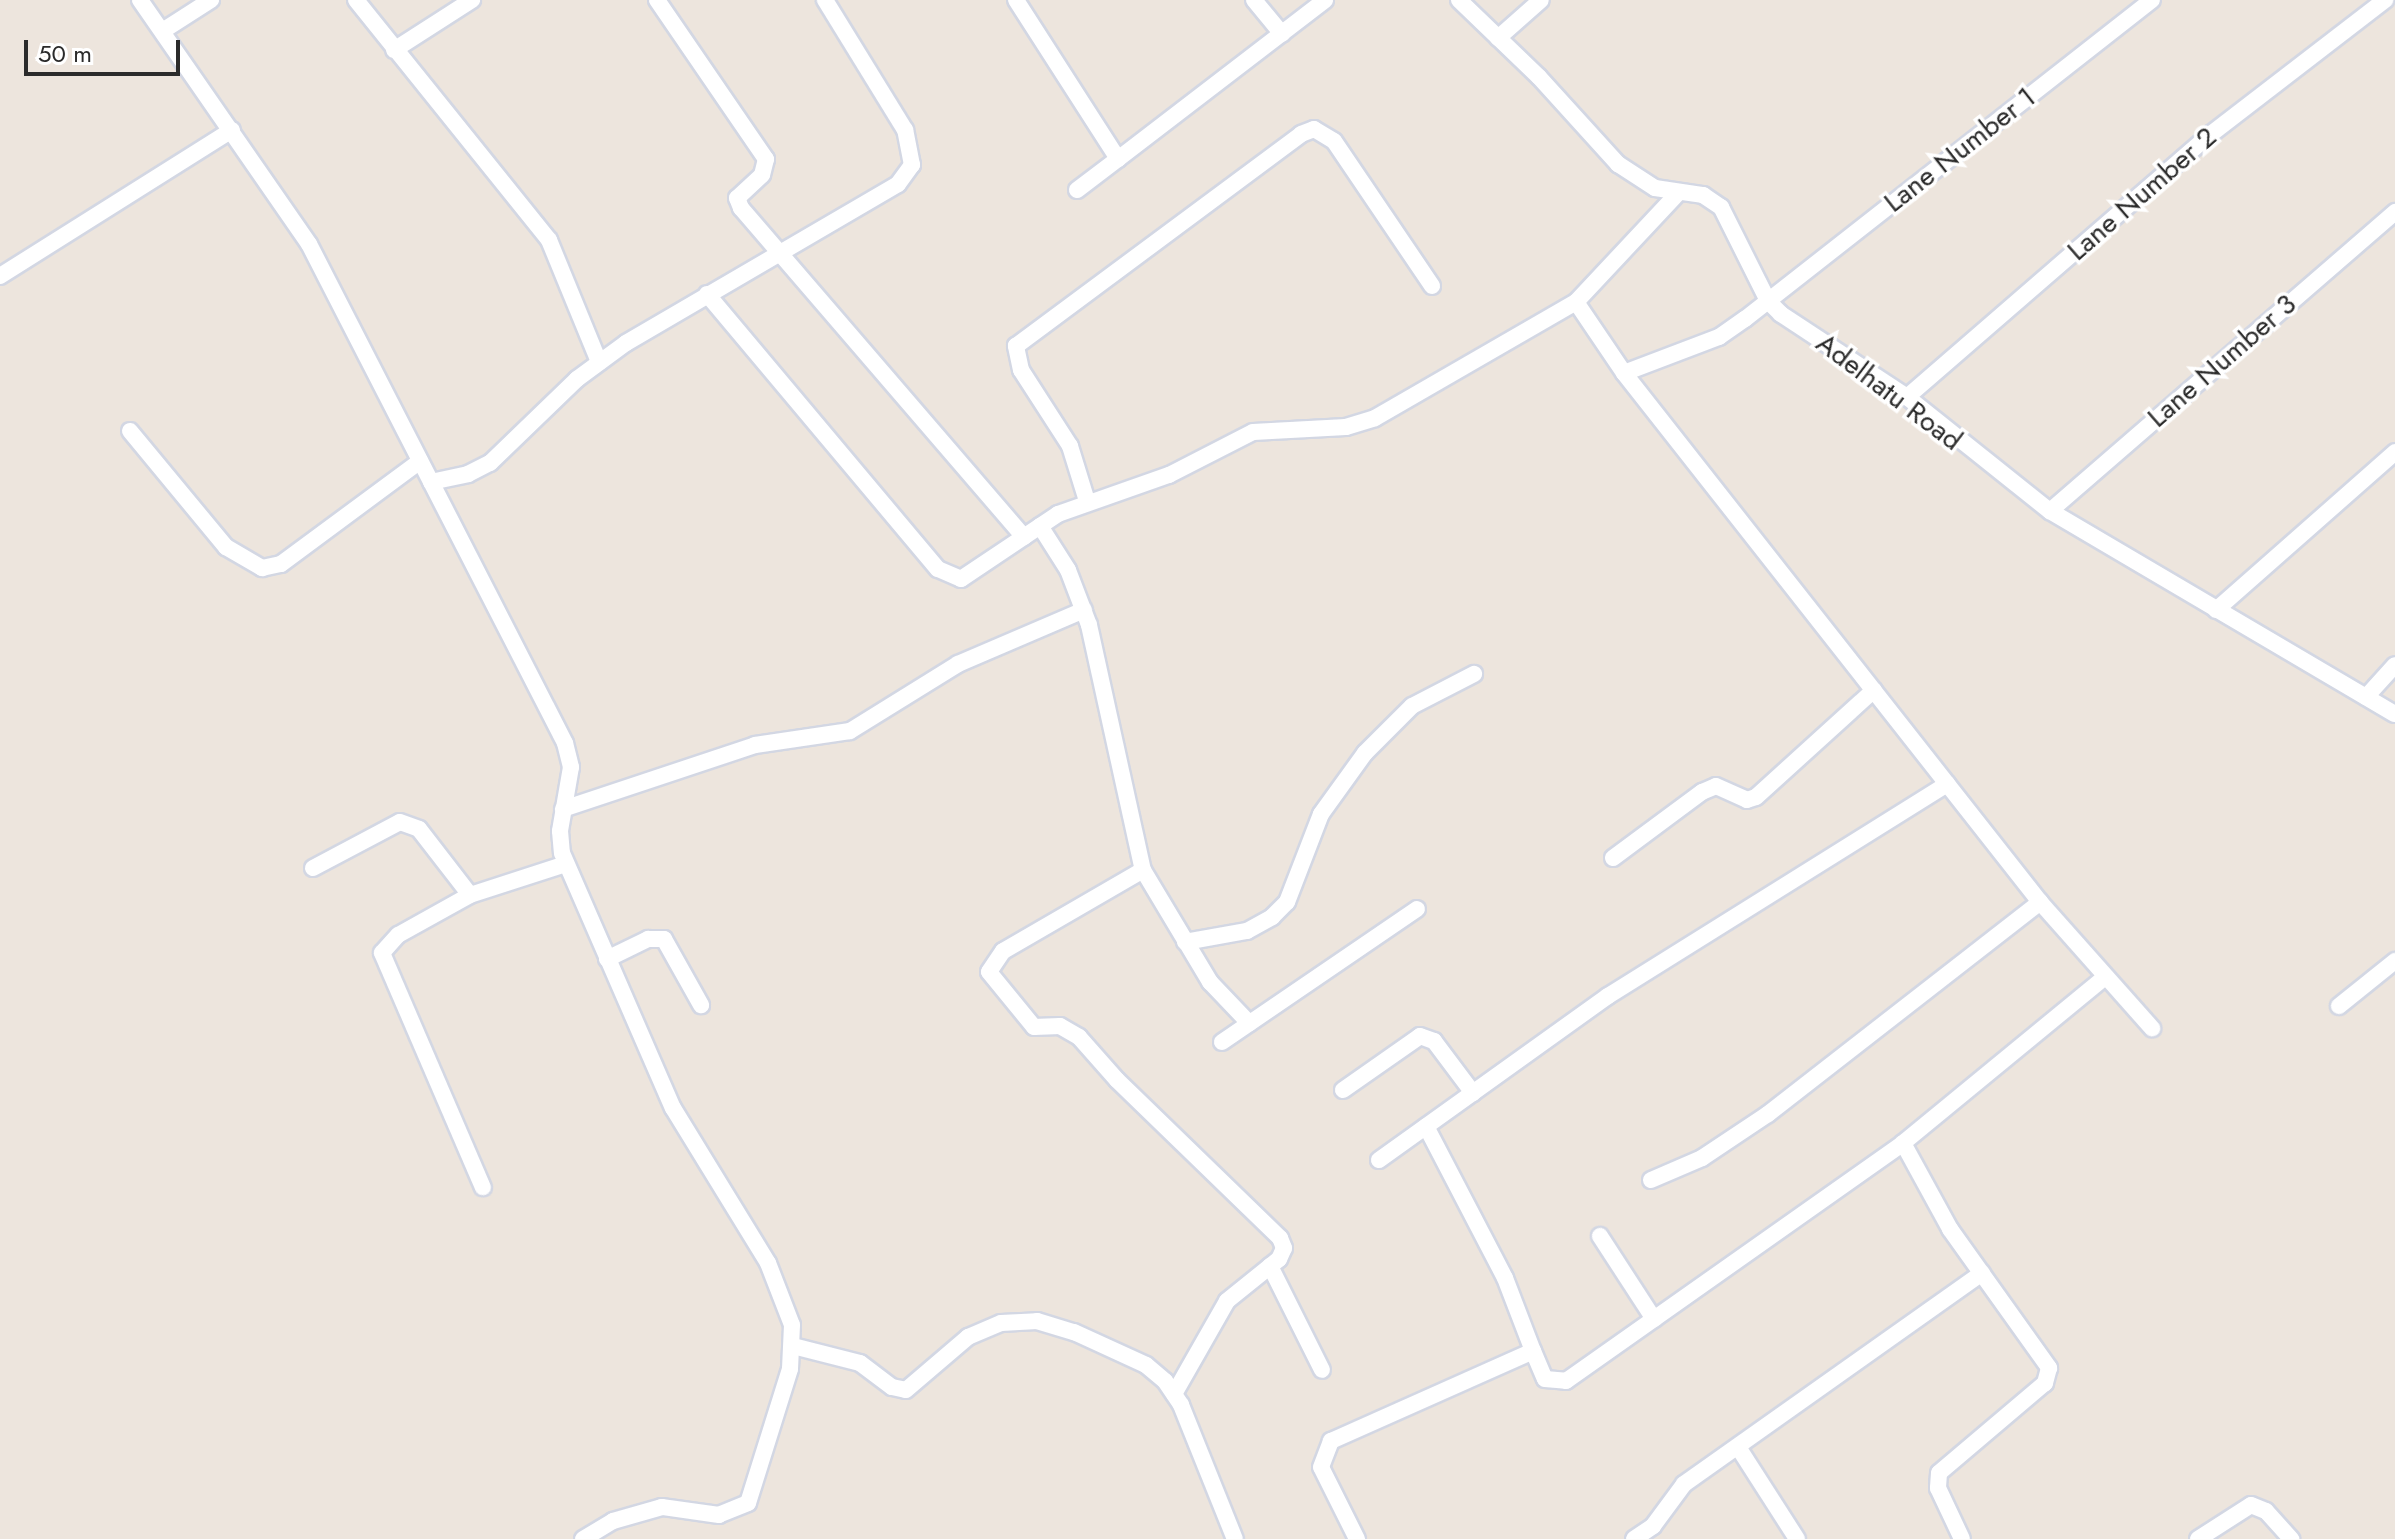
<!DOCTYPE html>
<html>
<head>
<meta charset="utf-8">
<style>
  body { margin:0 }
  #map { position:relative; width:2395px; height:1539px; overflow:hidden; background:#ede5dd; font-family:Jost,sans-serif }
  div>[style] { position:absolute }
  .roads { filter:drop-shadow(2px 0 #d3d7e3) drop-shadow(-2px 0 #d3d7e3) drop-shadow(0 2px #d3d7e3) drop-shadow(0 -2px #d3d7e3) }
  .minor>* { height:16px; margin:-8px; padding:0 8px; transform-origin:8px; border-radius:8px; background:#fff }
  span { translate:-50% -50%; white-space:nowrap; text-align:center; line-height:1.15; -webkit-text-stroke:7px #fff; paint-order:stroke }
  .street-label { font-size:28px; color:#2b2b2b }
  .scale { position:absolute; left:24px; top:40px; width:156px; height:36px; box-sizing:border-box; border:4px solid #2b2b2b; border-top:0; padding-left:10px; font-size:24px; line-height:28px; white-space:nowrap; color:#2b2b2b; -webkit-text-stroke:6px #fff; paint-order:stroke }
</style>
</head>
<body>
<div id="map">
  <div class="roads">
    <div class="minor">
      <div style="left:140px;top:0;width:297px;rotate:55.3deg"></div>
      <div style="left:309px;top:244px;width:561px;rotate:62.84deg"></div>
      <div style="left:565px;top:743px;width:25px;rotate:76deg"></div>
      <div style="left:571px;top:767px;width:65px;rotate:99.8deg"></div>
      <div style="left:560px;top:831px;width:22px;rotate:85deg"></div>
      <div style="left:562px;top:853px;width:278px;rotate:66.5deg"></div>
      <div style="left:673px;top:1108px;width:182px;rotate:58.5deg"></div>
      <div style="left:768px;top:1263px;width:66px;rotate:68.8deg"></div>
      <div style="left:792px;top:1325px;width:44px;rotate:92.6deg"></div>
      <div style="left:790px;top:1369px;width:140px;rotate:107.4deg"></div>
      <div style="left:748px;top:1503px;width:31px;rotate:158deg"></div>
      <div style="left:719px;top:1515px;width:58px;rotate:-172deg"></div>
      <div style="left:662px;top:1507px;width:51px;rotate:164.1deg"></div>
      <div style="left:613px;top:1521px;width:35px;rotate:149deg"></div>
      <div style="left:356px;top:0;width:308px;rotate:51.2deg"></div>
      <div style="left:549px;top:240px;width:132px;rotate:67.7deg"></div>
      <div style="left:657px;top:0;width:193px;rotate:55.6deg"></div>
      <div style="left:766px;top:159px;width:16px;rotate:104deg"></div>
      <div style="left:762px;top:175px;width:34px;rotate:137deg"></div>
      <div style="left:737px;top:198px;width:11px;rotate:68deg"></div>
      <div style="left:741px;top:208px;width:434px;rotate:49.3deg"></div>
      <div style="left:1016px;top:0;width:189px;rotate:57.3deg"></div>
      <div style="left:1118px;top:159px;width:261px;rotate:-37.5deg"></div>
      <div style="left:1254px;top:0;width:44px;rotate:50.5deg"></div>
      <div style="left:1459px;top:0;width:111px;rotate:43.9deg"></div>
      <div style="left:1539px;top:77px;width:118px;rotate:47.8deg"></div>
      <div style="left:1618px;top:164px;width:44px;rotate:33deg"></div>
      <div style="left:1655px;top:188px;width:49px;rotate:8.3deg"></div>
      <div style="left:1703px;top:195px;width:22px;rotate:34deg"></div>
      <div style="left:1721px;top:207px;width:105px;rotate:63.4deg"></div>
      <div style="left:1768px;top:301px;width:18px;rotate:45deg"></div>
      <div style="left:1781px;top:314px;width:151px;rotate:33.4deg"></div>
      <div style="left:1907px;top:397px;width:183px;rotate:38.6deg"></div>
      <div style="left:2050px;top:511px;width:400px;rotate:30.5deg"></div>
      <div style="left:164px;top:30px;width:56px;rotate:-32.6deg"></div>
      <div style="left:1498px;top:38px;width:57px;rotate:-41.5deg"></div>
      <div style="left:394px;top:50px;width:93px;rotate:-32.7deg"></div>
      <div style="left:1077px;top:190px;width:51px;rotate:-37.1deg"></div>
      <div style="left:0;top:276px;width:274px;rotate:-32.2deg"></div>
      <div style="left:707px;top:294px;width:359px;rotate:50deg"></div>
      <div style="left:938px;top:569px;width:25px;rotate:23deg"></div>
      <div style="left:961px;top:579px;width:117px;rotate:-33.8deg"></div>
      <div style="left:1058px;top:514px;width:118px;rotate:-19.4deg"></div>
      <div style="left:1169px;top:475px;width:94px;rotate:-27.1deg"></div>
      <div style="left:1253px;top:432px;width:93px;rotate:-3.1deg"></div>
      <div style="left:1346px;top:427px;width:30px;rotate:-17deg"></div>
      <div style="left:1375px;top:418px;width:232px;rotate:-30deg"></div>
      <div style="left:1576px;top:302px;width:148px;rotate:-46.9deg"></div>
      <div style="left:1576px;top:302px;width:86px;rotate:55.9deg"></div>
      <div style="left:1624px;top:373px;width:673px;rotate:51.82deg"></div>
      <div style="left:2040px;top:902px;width:169px;rotate:48.4deg"></div>
      <div style="left:1624px;top:373px;width:102px;rotate:-20.8deg"></div>
      <div style="left:1719px;top:337px;width:32px;rotate:-35deg"></div>
      <div style="left:1745px;top:319px;width:517px;rotate:-38.09deg"></div>
      <div style="left:1907px;top:397px;width:402px;rotate:-40.9deg"></div>
      <div style="left:2211px;top:134px;width:220px;rotate:-37.6deg"></div>
      <div style="left:130px;top:431px;width:151px;rotate:50.4deg"></div>
      <div style="left:226px;top:547px;width:42px;rotate:30.3deg"></div>
      <div style="left:262px;top:568px;width:19px;rotate:-12deg"></div>
      <div style="left:281px;top:564px;width:173px;rotate:-36.5deg"></div>
      <div style="left:431px;top:482px;width:38px;rotate:-12deg"></div>
      <div style="left:468px;top:474px;width:25px;rotate:-27deg"></div>
      <div style="left:490px;top:463px;width:121px;rotate:-44deg"></div>
      <div style="left:577px;top:379px;width:61px;rotate:-36.3deg"></div>
      <div style="left:626px;top:343px;width:315px;rotate:-30.3deg"></div>
      <div style="left:898px;top:184px;width:24px;rotate:-54deg"></div>
      <div style="left:912px;top:165px;width:36px;rotate:-101deg"></div>
      <div style="left:905px;top:130px;width:153px;rotate:-121.6deg"></div>
      <div style="left:1087px;top:501px;width:58px;rotate:-107.2deg"></div>
      <div style="left:1070px;top:446px;width:90px;rotate:-122.8deg"></div>
      <div style="left:1021px;top:370px;width:25px;rotate:-102deg"></div>
      <div style="left:1016px;top:346px;width:355px;rotate:-36.6deg"></div>
      <div style="left:1301px;top:134px;width:14px;rotate:-21deg"></div>
      <div style="left:1314px;top:129px;width:23px;rotate:31deg"></div>
      <div style="left:1334px;top:141px;width:175px;rotate:55.9deg"></div>
      <div style="left:2050px;top:511px;width:457px;rotate:-40.9deg"></div>
      <div style="left:1040px;top:526px;width:52px;rotate:57.5deg"></div>
      <div style="left:1068px;top:570px;width:59px;rotate:69.1deg"></div>
      <div style="left:1089px;top:625px;width:251px;rotate:77.6deg"></div>
      <div style="left:1143px;top:870px;width:131px;rotate:59.1deg"></div>
      <div style="left:1210px;top:982px;width:57px;rotate:46.4deg"></div>
      <div style="left:2216px;top:610px;width:239px;rotate:-41.4deg"></div>
      <div style="left:2366px;top:697px;width:43px;rotate:-47.8deg"></div>
      <div style="left:563px;top:809px;width:202px;rotate:-18.4deg"></div>
      <div style="left:755px;top:745px;width:96px;rotate:-8.4deg"></div>
      <div style="left:850px;top:731px;width:127px;rotate:-31.8deg"></div>
      <div style="left:958px;top:664px;width:137px;rotate:-23.2deg"></div>
      <div style="left:1613px;top:858px;width:111px;rotate:-36.6deg"></div>
      <div style="left:1702px;top:792px;width:15px;rotate:-23deg"></div>
      <div style="left:1716px;top:786px;width:34px;rotate:24deg"></div>
      <div style="left:1747px;top:800px;width:9px;rotate:-18deg"></div>
      <div style="left:1756px;top:797px;width:159px;rotate:-42.2deg"></div>
      <div style="left:313px;top:868px;width:98px;rotate:-27.9deg"></div>
      <div style="left:400px;top:822px;width:20px;rotate:20deg"></div>
      <div style="left:419px;top:829px;width:83px;rotate:52.3deg"></div>
      <div style="left:470px;top:895px;width:101px;rotate:-17.9deg"></div>
      <div style="left:1143px;top:870px;width:162px;rotate:149.9deg"></div>
      <div style="left:1003px;top:951px;width:25px;rotate:124deg"></div>
      <div style="left:989px;top:972px;width:71px;rotate:50.7deg"></div>
      <div style="left:1034px;top:1027px;width:26px;rotate:-2deg"></div>
      <div style="left:1060px;top:1026px;width:22px;rotate:30deg"></div>
      <div style="left:1079px;top:1037px;width:57px;rotate:48.5deg"></div>
      <div style="left:1117px;top:1080px;width:227px;rotate:44.1deg"></div>
      <div style="left:1280px;top:1238px;width:11px;rotate:68deg"></div>
      <div style="left:1284px;top:1248px;width:12px;rotate:114deg"></div>
      <div style="left:1279px;top:1259px;width:67px;rotate:141.1deg"></div>
      <div style="left:1227px;top:1301px;width:107px;rotate:119.7deg"></div>
      <div style="left:470px;top:895px;width:82px;rotate:150.9deg"></div>
      <div style="left:398px;top:935px;width:24px;rotate:132deg"></div>
      <div style="left:382px;top:953px;width:255px;rotate:66.7deg"></div>
      <div style="left:1185px;top:942px;width:63px;rotate:-10.1deg"></div>
      <div style="left:1247px;top:931px;width:29px;rotate:-29deg"></div>
      <div style="left:1272px;top:917px;width:21px;rotate:-45deg"></div>
      <div style="left:1287px;top:902px;width:94px;rotate:-68.9deg"></div>
      <div style="left:1321px;top:814px;width:75px;rotate:-54.2deg"></div>
      <div style="left:1365px;top:753px;width:66px;rotate:-45deg"></div>
      <div style="left:1412px;top:706px;width:70px;rotate:-27.3deg"></div>
      <div style="left:607px;top:959px;width:46px;rotate:-26deg"></div>
      <div style="left:648px;top:939px;width:16px"></div>
      <div style="left:664px;top:939px;width:76px;rotate:60.7deg"></div>
      <div style="left:2339px;top:1006px;width:72px;rotate:-38.8deg"></div>
      <div style="left:1222px;top:1042px;width:236px;rotate:-34.3deg"></div>
      <div style="left:1343px;top:1090px;width:94px;rotate:-35deg"></div>
      <div style="left:1420px;top:1036px;width:15px;rotate:20deg"></div>
      <div style="left:1434px;top:1041px;width:65px;rotate:53.1deg"></div>
      <div style="left:1903px;top:1143px;width:98px;rotate:61.3deg"></div>
      <div style="left:1950px;top:1229px;width:171px;rotate:54.5deg"></div>
      <div style="left:2049px;top:1368px;width:16px;rotate:105deg"></div>
      <div style="left:2045px;top:1383px;width:139px;rotate:139.7deg"></div>
      <div style="left:1939px;top:1473px;width:15px;rotate:94deg"></div>
      <div style="left:1938px;top:1488px;width:56px;rotate:64.8deg"></div>
      <div style="left:1379px;top:1160px;width:282px;rotate:-35.6deg"></div>
      <div style="left:1608px;top:996px;width:400px;rotate:-32deg"></div>
      <div style="left:1651px;top:1180px;width:56px;rotate:-23.3deg"></div>
      <div style="left:1702px;top:1158px;width:79px;rotate:-33.7deg"></div>
      <div style="left:1768px;top:1114px;width:345px;rotate:-37.9deg"></div>
      <div style="left:1600px;top:1236px;width:99px;rotate:57deg"></div>
      <div style="left:1270px;top:1266px;width:116px;rotate:63.4deg"></div>
      <div style="left:793px;top:1346px;width:69px;rotate:14.2deg"></div>
      <div style="left:860px;top:1363px;width:40px;rotate:37deg"></div>
      <div style="left:892px;top:1387px;width:14px;rotate:12deg"></div>
      <div style="left:906px;top:1390px;width:82px;rotate:-40.5deg"></div>
      <div style="left:968px;top:1337px;width:36px;rotate:-23deg"></div>
      <div style="left:1001px;top:1323px;width:36px;rotate:-3deg"></div>
      <div style="left:1037px;top:1321px;width:39px;rotate:17deg"></div>
      <div style="left:1074px;top:1332px;width:79px;rotate:24.6deg"></div>
      <div style="left:1146px;top:1365px;width:25px;rotate:40deg"></div>
      <div style="left:1165px;top:1381px;width:29px;rotate:56deg"></div>
      <div style="left:1181px;top:1405px;width:144px;rotate:68.1deg"></div>
      <div style="left:1533px;top:1351px;width:30px;rotate:67deg"></div>
      <div style="left:1545px;top:1379px;width:21px;rotate:5deg"></div>
      <div style="left:1566px;top:1381px;width:413px;rotate:-35.2deg"></div>
      <div style="left:1903px;top:1143px;width:260px;rotate:-39.4deg"></div>
      <div style="left:1738px;top:1447px;width:109px;rotate:57.3deg"></div>
      <div style="left:1357px;top:1539px;width:80px;rotate:-116.6deg"></div>
      <div style="left:1321px;top:1467px;width:28px;rotate:-69deg"></div>
      <div style="left:1331px;top:1441px;width:221px;rotate:-24deg"></div>
      <div style="left:1533px;top:1351px;width:78px;rotate:-111deg"></div>
      <div style="left:1505px;top:1278px;width:171px;rotate:-117.5deg"></div>
      <div style="left:1634px;top:1539px;width:23px;rotate:-34deg"></div>
      <div style="left:1653px;top:1526px;width:52px;rotate:-53.6deg"></div>
      <div style="left:1684px;top:1484px;width:365px;rotate:-35.3deg"></div>
      <div style="left:2198px;top:1539px;width:63px;rotate:-32.7deg"></div>
      <div style="left:2251px;top:1505px;width:16px;rotate:22deg"></div>
      <div style="left:2266px;top:1511px;width:38px;rotate:48deg"></div>
    </div>
  </div>
  <div class="street-label">
    <span style="left:1960px;top:150px;rotate:-38deg">Lane Number 1</span>
    <span style="left:2142px;top:194px;rotate:-41deg">Lane Number 2</span>
    <span style="left:2222px;top:361px;rotate:-41deg">Lane Number 3</span>
    <span style="left:1889px;top:392px;rotate:37deg">Adelhatu Road</span>
  </div>
  <div class="scale">50 m</div>
</div>
</body>
</html>
